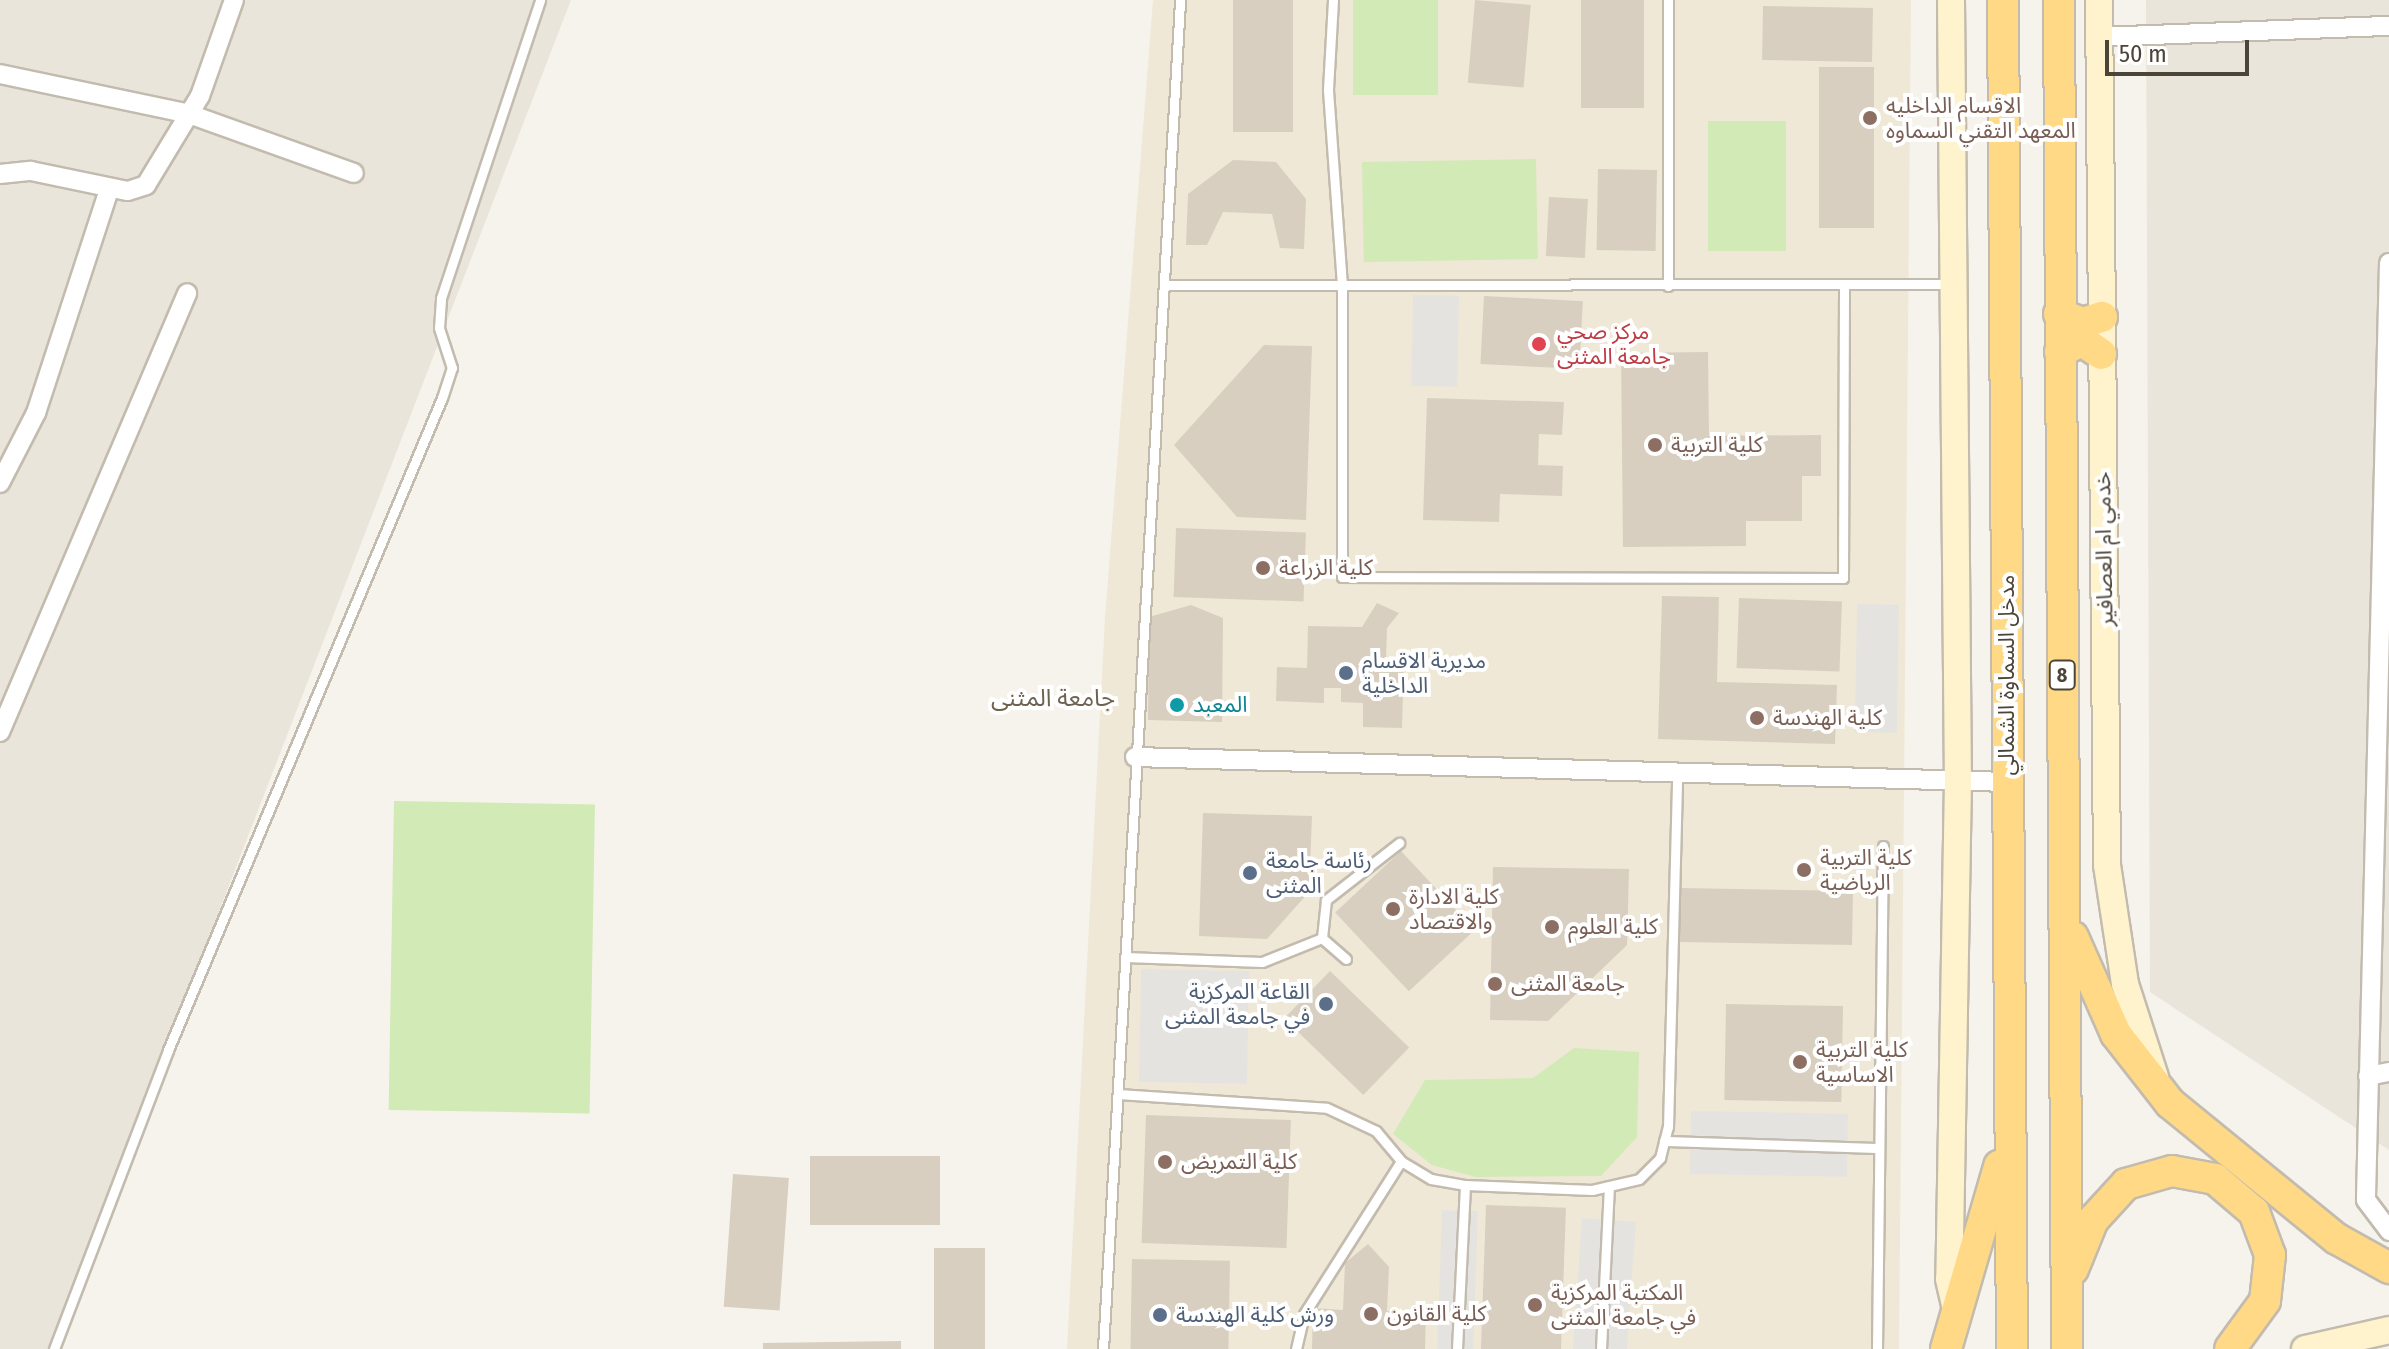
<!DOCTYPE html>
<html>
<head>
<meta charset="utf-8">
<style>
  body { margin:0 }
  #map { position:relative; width:2389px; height:1349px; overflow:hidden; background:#f6f3ec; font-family:"Fira Sans Condensed","Noto Sans Arabic",sans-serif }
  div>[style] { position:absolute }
  .residential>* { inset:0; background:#eae5da }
  .education>* { inset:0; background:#efe8d6 }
  .green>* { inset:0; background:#d2eab5; transform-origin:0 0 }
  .parking>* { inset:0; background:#e5e3e0; transform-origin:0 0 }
  .building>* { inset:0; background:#d8cfc1; transform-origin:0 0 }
  .roads { filter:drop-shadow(2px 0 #c2bbae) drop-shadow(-2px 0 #c2bbae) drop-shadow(0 2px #c2bbae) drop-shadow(0 -2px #c2bbae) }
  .service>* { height:9px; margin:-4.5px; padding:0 4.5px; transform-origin:4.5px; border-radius:4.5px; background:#fff }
  .minor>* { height:18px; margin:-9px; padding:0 9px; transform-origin:9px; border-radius:9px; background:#fff }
  .secondary>* { height:26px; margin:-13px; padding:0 13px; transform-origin:13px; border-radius:13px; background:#fff3cd }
  .trunk>* { height:30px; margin:-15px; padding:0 15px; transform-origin:15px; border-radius:15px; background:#ffd985 }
  .dots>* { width:22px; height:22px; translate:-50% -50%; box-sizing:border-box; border:4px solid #fff; border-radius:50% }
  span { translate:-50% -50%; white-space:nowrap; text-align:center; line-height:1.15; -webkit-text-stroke:8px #fff; paint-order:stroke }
  .shield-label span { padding:2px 6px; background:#fff; border:2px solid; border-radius:6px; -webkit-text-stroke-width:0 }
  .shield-label { font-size:20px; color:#4b4439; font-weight:700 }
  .education-label { font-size:22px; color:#785e54 }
  .left { translate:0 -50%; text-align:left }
  .health-label { font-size:22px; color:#be3a42 }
  .street-label { font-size:22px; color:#4b4439 }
  .service-label { font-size:22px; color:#4e5e75 }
  .right { translate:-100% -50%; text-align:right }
  .culture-label { font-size:22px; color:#0d838f }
  .neighbourhood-label { font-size:24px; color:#6e6250 }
  .scale { position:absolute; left:2105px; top:40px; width:144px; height:36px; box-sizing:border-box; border:4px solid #4b4439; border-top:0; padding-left:10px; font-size:24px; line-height:28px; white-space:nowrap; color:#4b4439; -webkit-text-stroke:6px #fff; paint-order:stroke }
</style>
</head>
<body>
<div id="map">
  <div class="residential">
    <div style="clip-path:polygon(0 0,571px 0,50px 1349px,0 1349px)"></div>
    <div style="clip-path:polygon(2146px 0,2389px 0,2389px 1150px,2150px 992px)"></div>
  </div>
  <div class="education">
    <div style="clip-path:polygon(1153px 0,1911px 0,1899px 1349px,1067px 1349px,1105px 618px)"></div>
  </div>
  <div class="green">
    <div style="left:1353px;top:0;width:85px;height:95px"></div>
    <div style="left:1708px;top:121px;width:78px;height:130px"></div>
    <div style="left:1536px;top:159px;width:100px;height:174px;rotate:89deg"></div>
    <div style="left:394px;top:801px;width:201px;height:309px;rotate:1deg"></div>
    <div style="clip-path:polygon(1574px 1048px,1639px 1052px,1637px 1137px,1601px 1176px,1476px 1177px,1432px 1165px,1393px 1134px,1425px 1080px,1533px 1078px)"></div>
  </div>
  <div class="parking">
    <div style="left:1413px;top:295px;width:46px;height:91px;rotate:1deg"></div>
    <div style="left:1857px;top:604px;width:42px;height:128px;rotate:1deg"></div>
    <div style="left:1141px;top:969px;width:108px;height:113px;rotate:1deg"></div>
    <div style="left:1691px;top:1111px;width:157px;height:63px;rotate:1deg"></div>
    <div style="left:1442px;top:1210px;width:36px;height:139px;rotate:2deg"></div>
    <div style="left:1582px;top:1218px;width:54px;height:131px;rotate:4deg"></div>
  </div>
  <div class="building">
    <div style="left:1233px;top:0;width:60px;height:132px"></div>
    <div style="left:1475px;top:0;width:56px;height:83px;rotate:5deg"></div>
    <div style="left:1581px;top:0;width:63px;height:108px"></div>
    <div style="left:1763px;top:6px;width:110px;height:54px;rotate:1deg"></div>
    <div style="left:1819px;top:67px;width:55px;height:161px"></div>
    <div style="clip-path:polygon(1233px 160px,1276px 162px,1306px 199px,1304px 249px,1280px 248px,1272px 214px,1223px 212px,1207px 245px,1186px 245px,1188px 194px)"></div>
    <div style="left:1598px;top:169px;width:59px;height:81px;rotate:1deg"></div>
    <div style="left:1549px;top:197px;width:39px;height:59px;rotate:3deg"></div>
    <div style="left:1484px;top:296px;width:99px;height:68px;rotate:3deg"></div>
    <div style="clip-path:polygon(1264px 345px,1312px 346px,1306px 520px,1237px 517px,1174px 445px)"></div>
    <div style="clip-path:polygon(1708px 352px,1709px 436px,1821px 435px,1821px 476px,1802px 476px,1802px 521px,1746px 521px,1746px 546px,1623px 547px,1621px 353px)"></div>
    <div style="clip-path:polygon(1427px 398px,1564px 402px,1562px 435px,1539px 434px,1538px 465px,1563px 466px,1562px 496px,1500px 494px,1499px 522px,1423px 520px)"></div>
    <div style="left:1176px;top:528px;width:130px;height:69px;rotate:2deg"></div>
    <div style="clip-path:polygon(1662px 596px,1719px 597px,1717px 682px,1837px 685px,1835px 744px,1658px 739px)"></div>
    <div style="left:1739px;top:598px;width:103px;height:70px;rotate:2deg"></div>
    <div style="clip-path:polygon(1377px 603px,1399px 613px,1387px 628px,1386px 659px,1404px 659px,1402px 728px,1363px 727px,1363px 703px,1341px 702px,1341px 688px,1324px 688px,1324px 703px,1276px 701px,1277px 667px,1307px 668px,1308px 626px,1362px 627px)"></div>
    <div style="clip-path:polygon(1191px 605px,1223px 618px,1222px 722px,1148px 720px,1149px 617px)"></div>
    <div style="clip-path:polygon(1203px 813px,1312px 816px,1309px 892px,1267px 939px,1199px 936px)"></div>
    <div style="left:1401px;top:851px;width:108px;height:90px;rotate:47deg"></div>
    <div style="clip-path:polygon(1493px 867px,1629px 869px,1627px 945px,1548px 1021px,1490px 1020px)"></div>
    <div style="left:1680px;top:888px;width:173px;height:54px;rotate:1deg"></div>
    <div style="left:1330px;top:971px;width:110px;height:66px;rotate:44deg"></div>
    <div style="left:1726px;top:1004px;width:117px;height:96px;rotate:1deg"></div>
    <div style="left:1146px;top:1115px;width:145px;height:128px;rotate:2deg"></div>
    <div style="left:810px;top:1156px;width:130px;height:69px"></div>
    <div style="left:733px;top:1174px;width:56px;height:133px;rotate:4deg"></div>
    <div style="left:1486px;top:1205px;width:80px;height:144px;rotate:2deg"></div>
    <div style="clip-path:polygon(1368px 1244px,1389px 1267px,1387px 1311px,1426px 1312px,1425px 1349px,1312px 1349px,1313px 1308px,1343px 1310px,1345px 1263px)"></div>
    <div style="left:934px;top:1248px;width:51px;height:101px"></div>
    <div style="left:1132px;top:1259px;width:98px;height:90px;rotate:1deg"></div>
    <div style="clip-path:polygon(901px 1341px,901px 1349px,763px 1349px,763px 1343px)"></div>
  </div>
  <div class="roads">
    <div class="service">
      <div style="left:1333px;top:0;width:90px;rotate:93.2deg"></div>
      <div style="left:1328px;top:90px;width:196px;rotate:85.9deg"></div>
      <div style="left:1342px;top:285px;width:292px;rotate:90deg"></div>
      <div style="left:1342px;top:577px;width:501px;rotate:0.11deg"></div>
      <div style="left:1843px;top:578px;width:292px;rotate:-89.8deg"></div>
      <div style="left:1166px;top:285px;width:784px;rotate:-0.07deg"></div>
      <div style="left:1668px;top:286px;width:286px;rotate:-90deg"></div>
      <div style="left:1125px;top:957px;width:137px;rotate:2.1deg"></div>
      <div style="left:1262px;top:962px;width:65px;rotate:-21.8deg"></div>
      <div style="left:1346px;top:959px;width:32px;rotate:-139deg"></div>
      <div style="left:1322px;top:938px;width:38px;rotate:-84deg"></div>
      <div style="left:1326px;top:900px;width:93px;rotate:-38deg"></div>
      <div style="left:1118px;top:1094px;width:209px;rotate:3.8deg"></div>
      <div style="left:1327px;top:1108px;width:54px;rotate:25.1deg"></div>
      <div style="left:1376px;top:1131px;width:39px;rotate:50deg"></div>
      <div style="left:1401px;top:1161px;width:35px;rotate:31deg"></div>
      <div style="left:1431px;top:1179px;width:35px;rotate:10deg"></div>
      <div style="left:1465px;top:1185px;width:127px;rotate:2.3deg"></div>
      <div style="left:1592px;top:1190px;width:48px;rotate:-13.2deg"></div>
      <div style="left:1639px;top:1179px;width:30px;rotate:-45deg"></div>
      <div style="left:1660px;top:1158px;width:32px;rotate:-76deg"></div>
      <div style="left:1668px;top:1127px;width:355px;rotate:-88.5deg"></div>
      <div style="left:1664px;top:1141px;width:215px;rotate:1.9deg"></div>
      <div style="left:54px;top:1349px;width:320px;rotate:-69.1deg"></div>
      <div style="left:168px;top:1050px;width:707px;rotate:-67.21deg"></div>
      <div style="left:442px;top:398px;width:32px;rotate:-72deg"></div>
      <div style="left:452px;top:368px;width:42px;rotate:-108deg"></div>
      <div style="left:439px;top:328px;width:30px;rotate:-86deg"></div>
      <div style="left:441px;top:298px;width:314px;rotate:-71.6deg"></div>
      <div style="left:1103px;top:1349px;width:1351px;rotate:-86.73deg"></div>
      <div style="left:1296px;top:1349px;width:36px;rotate:-77deg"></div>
      <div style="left:1304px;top:1314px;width:181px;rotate:-57.6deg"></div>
      <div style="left:1457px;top:1349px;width:164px;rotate:-87.2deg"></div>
      <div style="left:1601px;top:1349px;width:163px;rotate:-87.2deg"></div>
      <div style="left:1877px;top:1349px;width:503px;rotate:-89.32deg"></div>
    </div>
    <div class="minor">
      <div style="left:2099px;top:37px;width:290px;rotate:-2.2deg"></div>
      <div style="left:0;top:74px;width:193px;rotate:11.9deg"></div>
      <div style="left:189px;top:114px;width:175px;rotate:19.7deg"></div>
      <div style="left:0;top:174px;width:31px;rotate:-6deg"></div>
      <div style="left:31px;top:171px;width:99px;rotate:11.7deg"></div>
      <div style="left:128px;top:191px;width:19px;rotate:-18deg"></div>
      <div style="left:146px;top:185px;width:104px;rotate:-58.8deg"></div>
      <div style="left:200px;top:96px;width:102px;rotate:-70.5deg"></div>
      <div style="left:2389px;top:263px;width:937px;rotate:91.41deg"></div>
      <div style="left:2366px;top:1200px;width:39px;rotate:53deg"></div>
      <div style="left:0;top:483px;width:79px;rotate:-62.8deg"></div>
      <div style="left:36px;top:413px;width:235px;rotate:-71.9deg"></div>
      <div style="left:0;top:732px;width:477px;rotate:-66.9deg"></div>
      <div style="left:1135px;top:757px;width:873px;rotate:1.64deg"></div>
      <div style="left:2368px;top:1076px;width:21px;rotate:-11deg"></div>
    </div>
    <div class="secondary">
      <div style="left:1951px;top:0;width:781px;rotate:89.49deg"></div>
      <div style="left:1958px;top:781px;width:498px;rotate:91deg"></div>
      <div style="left:1949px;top:1279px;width:37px;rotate:77deg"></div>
      <div style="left:2099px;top:0;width:865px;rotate:89.47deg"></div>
      <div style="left:2107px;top:865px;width:120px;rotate:81.4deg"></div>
      <div style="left:2125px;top:984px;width:98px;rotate:72.1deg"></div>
      <div style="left:2305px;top:1349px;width:86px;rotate:-12.7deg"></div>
    </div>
    <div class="trunk">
      <div style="left:2003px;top:0;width:1349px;rotate:89.62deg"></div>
      <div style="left:2059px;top:0;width:1349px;rotate:89.66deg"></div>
      <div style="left:2059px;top:314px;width:26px;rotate:21deg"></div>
      <div style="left:2083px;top:323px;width:20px;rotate:-18deg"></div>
      <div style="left:2060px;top:352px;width:25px;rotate:-27deg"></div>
      <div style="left:2082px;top:341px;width:23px;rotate:34deg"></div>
      <div style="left:2073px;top:937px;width:106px;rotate:66.1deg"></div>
      <div style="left:2116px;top:1034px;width:88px;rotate:52deg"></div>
      <div style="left:2170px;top:1103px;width:215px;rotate:39.2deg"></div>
      <div style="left:2337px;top:1239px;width:60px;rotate:29.1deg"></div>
      <div style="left:2073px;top:1269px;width:53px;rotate:-67.8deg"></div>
      <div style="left:2093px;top:1220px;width:49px;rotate:-47.5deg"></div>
      <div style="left:2126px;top:1184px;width:48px;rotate:-15.8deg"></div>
      <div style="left:2172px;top:1171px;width:44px;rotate:10.5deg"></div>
      <div style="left:2215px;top:1179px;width:51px;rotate:40.2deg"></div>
      <div style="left:2254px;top:1212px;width:46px;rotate:69.6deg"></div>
      <div style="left:2270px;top:1255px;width:46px;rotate:96.2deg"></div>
      <div style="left:2265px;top:1301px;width:59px;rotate:126.1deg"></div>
      <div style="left:1946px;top:1349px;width:191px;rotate:-73.8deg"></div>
    </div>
  </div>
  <div class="dots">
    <div style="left:1870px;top:118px;background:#8d6e63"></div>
    <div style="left:1539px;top:344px;background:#e0444e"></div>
    <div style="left:1655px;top:445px;background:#8d6e63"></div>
    <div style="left:1263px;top:568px;background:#8d6e63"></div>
    <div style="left:1346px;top:673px;background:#5c6f8a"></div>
    <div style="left:1177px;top:705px;background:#0f9aa8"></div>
    <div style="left:1757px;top:718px;background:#8d6e63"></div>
    <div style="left:1804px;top:870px;background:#8d6e63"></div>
    <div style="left:1250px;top:873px;background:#5c6f8a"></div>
    <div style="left:1393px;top:909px;background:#8d6e63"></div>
    <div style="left:1552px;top:927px;background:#8d6e63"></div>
    <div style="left:1495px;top:984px;background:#8d6e63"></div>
    <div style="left:1326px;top:1004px;background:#5c6f8a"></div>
    <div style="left:1800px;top:1062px;background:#8d6e63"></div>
    <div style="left:1165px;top:1162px;background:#8d6e63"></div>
    <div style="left:1535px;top:1305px;background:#8d6e63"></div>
    <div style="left:1371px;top:1314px;background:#8d6e63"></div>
    <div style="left:1160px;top:1315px;background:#5c6f8a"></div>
  </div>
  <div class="shield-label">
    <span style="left:2062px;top:675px">8</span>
  </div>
  <div class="education-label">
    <span class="left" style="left:1886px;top:118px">الاقسام الداخليه<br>المعهد التقني السماوه</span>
    <span class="left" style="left:1671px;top:445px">كلية التربية</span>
    <span class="left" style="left:1279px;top:568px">كلية الزراعة</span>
    <span class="left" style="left:1773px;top:718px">كلية الهندسة</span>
    <span class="left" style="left:1820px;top:870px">كلية التربية<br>الرياضية</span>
    <span class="left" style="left:1409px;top:909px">كلية الادارة<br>والاقتصاد</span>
    <span class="left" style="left:1568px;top:927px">كلية العلوم</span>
    <span class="left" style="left:1511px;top:984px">جامعة المثنى</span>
    <span class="left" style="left:1816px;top:1062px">كلية التربية<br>الاساسية</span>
    <span class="left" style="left:1181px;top:1162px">كلية التمريض</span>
    <span class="left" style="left:1551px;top:1305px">المكتبة المركزية<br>في جامعة المثنى</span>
    <span class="left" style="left:1387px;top:1314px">كلية القانون</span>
  </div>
  <div class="health-label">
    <span class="left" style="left:1557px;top:344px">مركز صحي<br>جامعة المثنى</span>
  </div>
  <div class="street-label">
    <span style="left:2104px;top:549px;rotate:-91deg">خدمي ام العصافير</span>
    <span style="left:2007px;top:675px;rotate:-90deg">مدخل السماوة الشمالي</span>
  </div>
  <div class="service-label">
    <span class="left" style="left:1362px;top:673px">مديرية الاقسام<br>الداخلية</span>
    <span class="left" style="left:1266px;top:873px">رئاسة جامعة<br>المثنى</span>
    <span class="right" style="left:1310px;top:1004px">القاعة المركزية<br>في جامعة المثنى</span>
    <span class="left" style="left:1176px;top:1315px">ورش كلية الهندسة</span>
  </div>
  <div class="culture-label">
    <span class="left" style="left:1193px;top:705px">المعبد</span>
  </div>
  <div class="neighbourhood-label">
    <span style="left:1053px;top:699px">جامعة المثنى</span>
  </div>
  <div class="scale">50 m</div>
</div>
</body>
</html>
